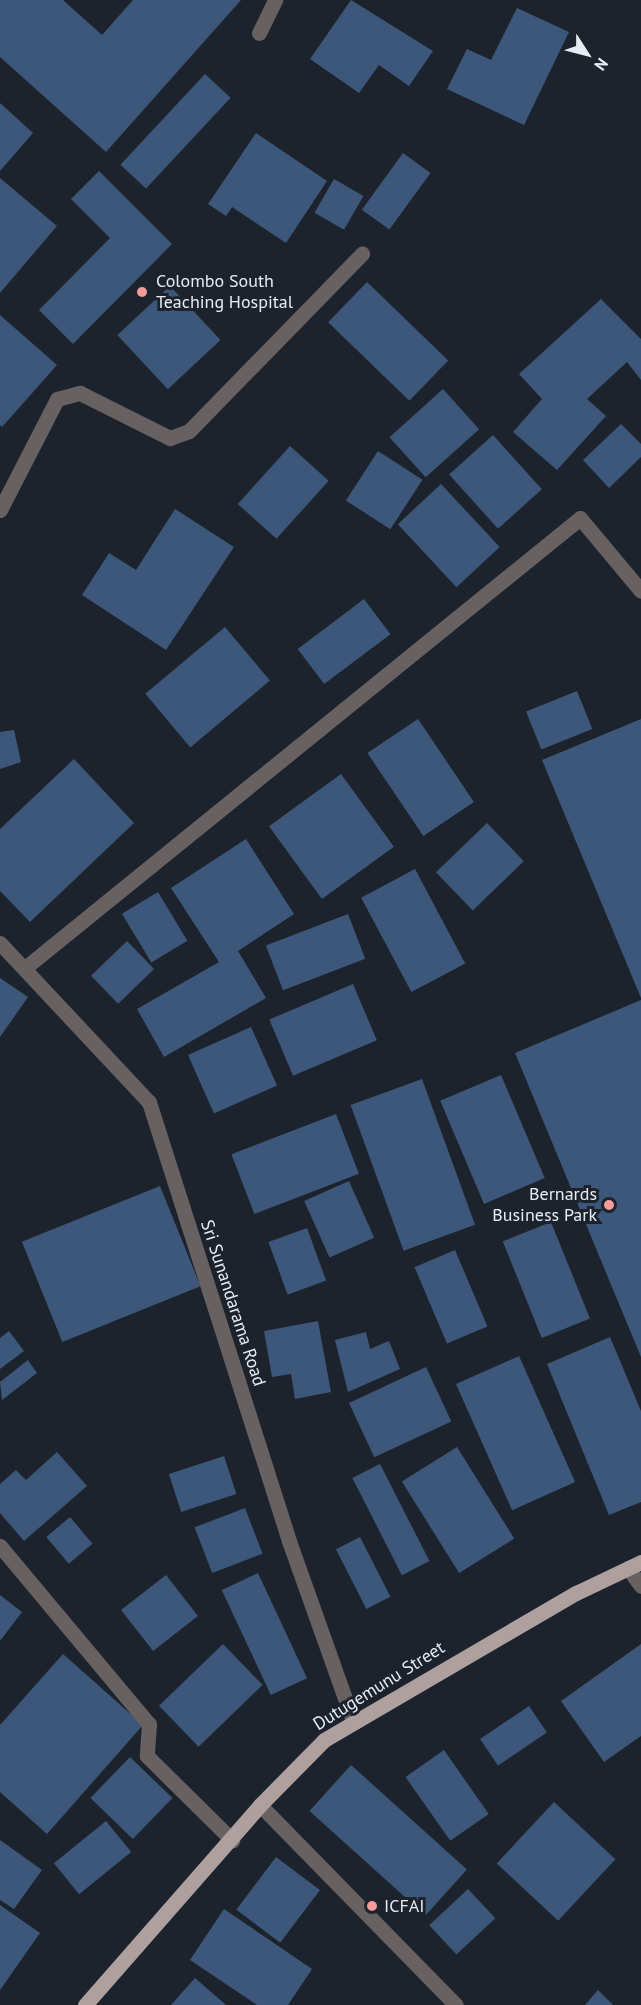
<!DOCTYPE html>
<html>
<head>
<meta charset="utf-8">
<style>
  body { margin:0 }
  #map { position:relative; width:641px; height:2005px; overflow:hidden; background:#1c232c; font-family:"PT Sans",sans-serif }
  div>[style] { position:absolute }
  .building>* { inset:0; background:#3d577a; transform-origin:0 0 }
  .service>* { height:15px; margin:-7.5px; padding:0 7.5px; transform-origin:7.5px; border-radius:7.5px; background:#686161 }
  .minor>* { height:15px; margin:-7.5px; padding:0 7.5px; transform-origin:7.5px; border-radius:7.5px; background:#686161 }
  .tertiary>* { height:15px; margin:-7.5px; padding:0 7.5px; transform-origin:7.5px; border-radius:7.5px; background:#686161 }
  .primary>* { height:15px; margin:-7.5px; padding:0 7.5px; transform-origin:7.5px; border-radius:7.5px; background:#aea09f }
  .dots>* { width:16px; height:16px; translate:-50% -50%; box-sizing:border-box; border:3px solid #1c232c; border-radius:50% }
  span { translate:-50% -50%; white-space:nowrap; text-align:center; line-height:1.15; -webkit-text-stroke:6px #1c232c; paint-order:stroke }
  .poi-label { font-size:18px; color:#e7ebf2 }
  .left { translate:0 -50%; text-align:left }
  .right { translate:-100% -50%; text-align:right }
  .street-label { font-size:18px; color:#e7ebf2 }
  .north { position:absolute; left:557px; top:24px; width:60px; height:60px; -webkit-text-stroke:4px #1c232c; paint-order:stroke; rotate:126deg; font-size:16px; font-weight:700; line-height:24px; text-align:center; color:#e7ebf2 }
  .north::after { content:''; display:block; margin:auto; width:21px; height:27px; background:#e7ebf2; clip-path:polygon(50% 0,100% 100%,50% 72%,0 100%) }
</style>
</head>
<body>
<div id="map">
  <div class="building">
    <div style="clip-path:polygon(0 0,63px 0,102px 35px,133px 0,241px 0,106px 152px,0 57px)"></div>
    <div style="clip-path:polygon(351px 0,433px 51px,409px 86px,379px 65px,359px 93px,310px 59px)"></div>
    <div style="clip-path:polygon(517px 8px,569px 32px,524px 125px,447px 89px,467px 49px,491px 60px)"></div>
    <div style="left:205px;top:74px;width:35px;height:124px;rotate:43deg"></div>
    <div style="clip-path:polygon(0 103px,33px 133px,0 171px)"></div>
    <div style="clip-path:polygon(256px 133px,327px 181px,286px 243px,232px 207px,226px 216px,208px 204px)"></div>
    <div style="left:403px;top:153px;width:34px;height:70px;rotate:36deg"></div>
    <div style="clip-path:polygon(99px 171px,172px 244px,73px 344px,39px 310px,110px 238px,71px 199px)"></div>
    <div style="clip-path:polygon(0 178px,57px 226px,0 293px)"></div>
    <div style="left:334px;top:179px;width:34px;height:39px;rotate:30deg"></div>
    <div style="left:367px;top:282px;width:113px;height:56px;rotate:44deg"></div>
    <div style="left:170px;top:286px;width:74px;height:72px;rotate:47deg"></div>
    <div style="clip-path:polygon(601px 299px,641px 339px,641px 380px,627px 362px,587px 399px,606px 416px,557px 470px,513px 432px,542px 399px,519px 374px)"></div>
    <div style="clip-path:polygon(0 315px,57px 365px,2px 427px,0 425px)"></div>
    <div style="left:443px;top:389px;width:54px;height:72px;rotate:48deg"></div>
    <div style="clip-path:polygon(621px 424px,641px 444px,641px 457px,609px 488px,583px 460px)"></div>
    <div style="left:493px;top:435px;width:73px;height:59px;rotate:48deg"></div>
    <div style="left:290px;top:446px;width:52px;height:78px;rotate:42deg"></div>
    <div style="left:378px;top:451px;width:53px;height:59px;rotate:33deg"></div>
    <div style="left:441px;top:484px;width:86px;height:59px;rotate:47deg"></div>
    <div style="clip-path:polygon(175px 509px,234px 547px,166px 650px,82px 595px,109px 553px,136px 570px)"></div>
    <div style="left:364px;top:599px;width:44px;height:83px;rotate:53deg"></div>
    <div style="left:225px;top:627px;width:70px;height:104px;rotate:50deg"></div>
    <div style="left:577px;top:691px;width:41px;height:55px;rotate:68deg"></div>
    <div style="left:418px;top:719px;width:100px;height:61px;rotate:56deg"></div>
    <div style="clip-path:polygon(641px 719px,641px 998px,542px 760px)"></div>
    <div style="clip-path:polygon(14px 730px,21px 762px,0 769px,0 732px)"></div>
    <div style="clip-path:polygon(74px 759px,134px 823px,30px 922px,0 891px,0 829px)"></div>
    <div style="left:341px;top:774px;width:90px;height:89px;rotate:54deg"></div>
    <div style="left:487px;top:823px;width:53px;height:71px;rotate:46deg"></div>
    <div style="clip-path:polygon(246px 839px,294px 914px,238px 951px,266px 998px,164px 1057px,137px 1009px,219px 962px,171px 888px)"></div>
    <div style="left:415px;top:869px;width:107px;height:61px;rotate:62deg"></div>
    <div style="left:158px;top:892px;width:57px;height:42px;rotate:59deg"></div>
    <div style="left:348px;top:914px;width:48px;height:88px;rotate:69deg"></div>
    <div style="left:127px;top:941px;width:39px;height:50px;rotate:46deg"></div>
    <div style="clip-path:polygon(0 978px,28px 997px,0 1037px)"></div>
    <div style="left:353px;top:984px;width:61px;height:91px;rotate:67deg"></div>
    <div style="clip-path:polygon(641px 1000px,641px 1357px,515px 1053px)"></div>
    <div style="left:251px;top:1027px;width:64px;height:69px;rotate:66deg"></div>
    <div style="left:501px;top:1075px;width:112px;height:66px;rotate:67deg"></div>
    <div style="left:422px;top:1079px;width:155px;height:76px;rotate:70deg"></div>
    <div style="left:336px;top:1114px;width:64px;height:112px;rotate:69deg"></div>
    <div style="left:349px;top:1181px;width:62px;height:49px;rotate:66deg"></div>
    <div style="left:160px;top:1186px;width:108px;height:149px;rotate:68deg"></div>
    <div style="left:551px;top:1222px;width:104px;height:52px;rotate:68deg"></div>
    <div style="left:307px;top:1228px;width:56px;height:41px;rotate:70deg"></div>
    <div style="left:455px;top:1250px;width:83px;height:44px;rotate:67deg"></div>
    <div style="clip-path:polygon(318px 1321px,331px 1392px,295px 1399px,291px 1374px,272px 1377px,264px 1331px)"></div>
    <div style="clip-path:polygon(9px 1331px,24px 1351px,0 1369px,0 1338px)"></div>
    <div style="clip-path:polygon(366px 1332px,370px 1349px,389px 1341px,400px 1369px,348px 1392px,335px 1340px)"></div>
    <div style="clip-path:polygon(610px 1337px,641px 1411px,641px 1502px,609px 1515px,547px 1364px)"></div>
    <div style="left:519px;top:1356px;width:138px;height:69px;rotate:66deg"></div>
    <div style="clip-path:polygon(28px 1360px,37px 1373px,2px 1400px,0 1382px)"></div>
    <div style="left:426px;top:1367px;width:60px;height:85px;rotate:65deg"></div>
    <div style="left:457px;top:1447px;width:108px;height:65px;rotate:58deg"></div>
    <div style="clip-path:polygon(57px 1452px,87px 1486px,24px 1541px,0 1513px,0 1484px,16px 1470px,26px 1480px)"></div>
    <div style="left:224px;top:1456px;width:40px;height:58px;rotate:72deg"></div>
    <div style="left:380px;top:1464px;width:109px;height:31px;rotate:63deg"></div>
    <div style="left:245px;top:1508px;width:49px;height:54px;rotate:69deg"></div>
    <div style="left:70px;top:1517px;width:35px;height:31px;rotate:50deg"></div>
    <div style="left:360px;top:1537px;width:67px;height:27px;rotate:63deg"></div>
    <div style="left:258px;top:1573px;width:116px;height:40px;rotate:65deg"></div>
    <div style="left:166px;top:1575px;width:52px;height:57px;rotate:52deg"></div>
    <div style="clip-path:polygon(0 1595px,22px 1612px,0 1641px)"></div>
    <div style="left:223px;top:1644px;width:57px;height:89px;rotate:46deg"></div>
    <div style="clip-path:polygon(641px 1644px,641px 1736px,604px 1762px,561px 1701px)"></div>
    <div style="clip-path:polygon(63px 1654px,143px 1725px,47px 1834px,0 1792px,0 1725px)"></div>
    <div style="left:529px;top:1706px;width:32px;height:59px;rotate:56deg"></div>
    <div style="left:444px;top:1750px;width:78px;height:47px;rotate:55deg"></div>
    <div style="left:130px;top:1757px;width:59px;height:57px;rotate:44deg"></div>
    <div style="left:351px;top:1765px;width:156px;height:62px;rotate:42deg"></div>
    <div style="left:554px;top:1802px;width:84px;height:84px;rotate:43deg"></div>
    <div style="left:106px;top:1821px;width:40px;height:67px;rotate:51deg"></div>
    <div style="clip-path:polygon(0 1840px,42px 1870px,14px 1909px,0 1900px)"></div>
    <div style="left:276px;top:1857px;width:55px;height:66px;rotate:37deg"></div>
    <div style="left:468px;top:1889px;width:40px;height:53px;rotate:47deg"></div>
    <div style="clip-path:polygon(0 1905px,40px 1933px,0 1990px)"></div>
    <div style="clip-path:polygon(224px 1909px,312px 1969px,288px 2005px,257px 2005px,190px 1960px)"></div>
    <div style="clip-path:polygon(195px 1978px,226px 2005px,171px 2005px)"></div>
    <div style="clip-path:polygon(598px 1990px,613px 2005px,585px 2005px)"></div>
  </div>
  <div class="service">
    <div style="left:259px;top:33px;width:37px;rotate:-64deg"></div>
    <div style="left:260px;top:1805px;width:280px;rotate:45.6deg"></div>
  </div>
  <div class="minor">
    <div style="left:0;top:510px;width:125px;rotate:-62.8deg"></div>
    <div style="left:57px;top:399px;width:24px;rotate:-15deg"></div>
    <div style="left:80px;top:393px;width:101px;rotate:26.6deg"></div>
    <div style="left:170px;top:438px;width:20px;rotate:-20deg"></div>
    <div style="left:189px;top:431px;width:248px;rotate:-45.7deg"></div>
    <div style="left:26px;top:967px;width:713px;rotate:-39.02deg"></div>
    <div style="left:580px;top:518px;width:95px;rotate:50.1deg"></div>
    <div style="left:0;top:1546px;width:232px;rotate:50.1deg"></div>
    <div style="left:149px;top:1724px;width:32px;rotate:94deg"></div>
    <div style="left:147px;top:1756px;width:120px;rotate:44.7deg"></div>
    <div style="left:628px;top:1568px;width:22px;rotate:54deg"></div>
  </div>
  <div class="tertiary">
    <div style="left:0;top:943px;width:218px;rotate:46.9deg"></div>
    <div style="left:149px;top:1102px;width:461px;rotate:72.3deg"></div>
    <div style="left:289px;top:1541px;width:191px;rotate:70.4deg"></div>
  </div>
  <div class="primary">
    <div style="left:85px;top:2005px;width:266px;rotate:-48.8deg"></div>
    <div style="left:260px;top:1805px;width:91px;rotate:-45.4deg"></div>
    <div style="left:324px;top:1740px;width:292px;rotate:-30.3deg"></div>
    <div style="left:576px;top:1593px;width:72px;rotate:-25.5deg"></div>
  </div>
  <div class="dots">
    <div style="left:142px;top:292px;background:#f59b99"></div>
    <div style="left:609px;top:1205px;background:#f59b99"></div>
    <div style="left:372px;top:1906px;background:#f59b99"></div>
  </div>
  <div class="poi-label">
    <span class="left" style="left:156px;top:292px">Colombo South<br>Teaching Hospital</span>
    <span class="right" style="left:597px;top:1205px">Bernards<br>Business Park</span>
    <span class="left" style="left:384px;top:1906px">ICFAI</span>
  </div>
  <div class="street-label">
    <span style="left:233px;top:1303px;rotate:72deg">Sri Sunandarama Road</span>
    <span style="left:379px;top:1686px;rotate:-32deg">Dutugemunu Street</span>
  </div>
  <div class="north">N</div>
</div>
</body>
</html>
